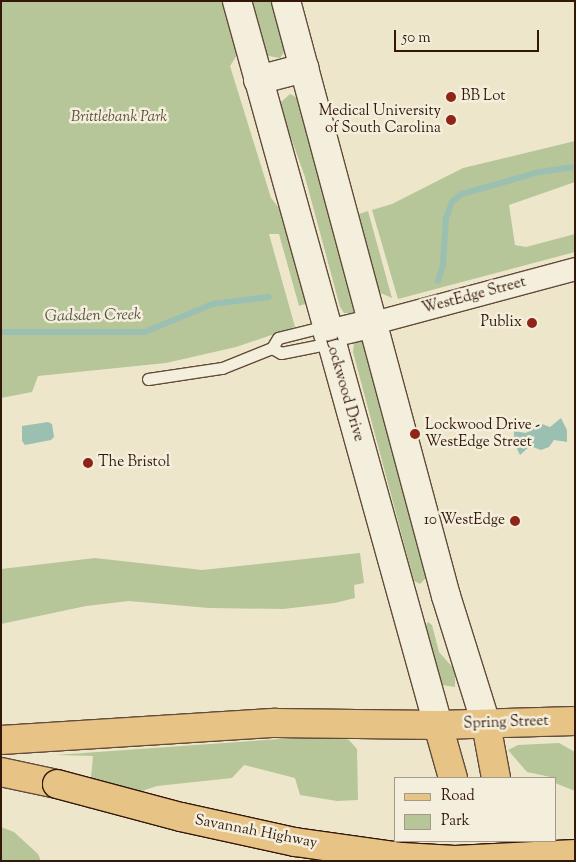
<!DOCTYPE html>
<html>
<head>
<meta charset="utf-8">
<style>
  body { margin:0 }
  #map { position:relative; width:576px; height:862px; overflow:hidden; background:#eee6ca; font-family:"Sorts Mill Goudy",serif }
  div>[style] { position:absolute }
  .green>* { inset:0; background:#b6c699 }
  .water>* { inset:0; background:#9bc0b1 }
  .stream>* { height:5.5px; margin:-2.75px; padding:0 2.75px; transform-origin:2.75px; border-radius:2.75px; background:#9bc0b1 }
  .roads { filter:drop-shadow(1px 0 #624b39) drop-shadow(-1px 0 #624b39) drop-shadow(0 1px #624b39) drop-shadow(0 -1px #624b39) }
  .lane>* { height:11px; margin:-5.5px; padding:0 5.5px; transform-origin:5.5px; border-radius:5.5px; background:#f4efdd }
  .street>* { height:22px; margin:-11px; padding:0 11px; transform-origin:11px; border-radius:11px; background:#f4efdd }
  .secondary>* { height:28px; margin:-14px; padding:0 14px; transform-origin:14px; border-radius:14px; background:#f4efdd }
  .primary>* { height:28px; margin:-14px; padding:0 14px; transform-origin:14px; border-radius:14px; background:#e7c385 }
  .highway>* { height:28px; margin:-14px; padding:0 14px; transform-origin:14px; border-radius:14px; background:#e7c385 }
  .bridges { filter:drop-shadow(1px 0 #331709) drop-shadow(-1px 0 #331709) drop-shadow(0 1px #331709) drop-shadow(0 -1px #331709) }
  .highway-bridge>* { height:28px; margin:-14px; padding:0 14px; transform-origin:14px; border-radius:14px; background:#e7c385 }
  .dots>* { width:14px; height:14px; translate:-50% -50%; box-sizing:border-box; border:2px solid #f4efdd; border-radius:50% }
  span { translate:-50% -50%; white-space:nowrap; text-align:center; line-height:1.15; -webkit-text-stroke:5px #f4efdd; paint-order:stroke }
  .poi-label { font-size:15px; color:#331709 }
  .left { translate:0 -50%; text-align:left }
  .right { translate:-100% -50%; text-align:right }
  .park-label { font-size:15px; color:#5a4c34; font-style:italic }
  .street-label { font-size:15px; color:#331709 }
  .water-label { font-size:16px; color:#575244; font-style:italic }
  .frame { position:absolute; inset:0; border:2px solid #331709; pointer-events:none }
  .legend { position:absolute; left:394px; top:777px; width:162px; height:65px; box-sizing:border-box; background:#f4efdd; border:1px solid #a79988; margin:0; padding:6px 9px; list-style:none; font-size:15px; color:#331709 }
  .legend li { display:flex; align-items:center; gap:10px; height:25px }
  .legend b { width:25px; border:1px solid #a79988 }
  .scale { position:absolute; left:394px; top:30px; width:145px; height:22px; box-sizing:border-box; border:2px solid #331709; border-top:0; padding-left:6px; font-size:15px; line-height:18px; white-space:nowrap; color:#331709; -webkit-text-stroke:4px #f4efdd; paint-order:stroke }
</style>
</head>
<body>
<div id="map">
  <div class="green">
    <div style="clip-path:polygon(1px 1px,227px 1px,240px 50px,230px 66px,271px 198px,282px 212px,308px 303px,299px 306px,279px 234px,269px 234px,295px 327px,236px 347px,166px 363px,38px 376px,32px 392px,1px 398px)"></div>
    <div style="clip-path:polygon(247px 1px,276px 1px,287px 48px,280px 58px,263px 55px)"></div>
    <div style="clip-path:polygon(290px 94px,298px 98px,356px 309px,352px 313px,344px 313px,340px 307px,305px 177px,279px 104px)"></div>
    <div style="clip-path:polygon(575px 141px,575px 182px,509px 205px,515px 245px,526px 247px,575px 234px,575px 252px,398px 299px,372px 210px,392px 204px,463px 168px)"></div>
    <div style="clip-path:polygon(368px 211px,392px 298px,374px 290px,356px 215px)"></div>
    <div style="clip-path:polygon(361px 340px,364px 341px,430px 574px,420px 584px,414px 581px,353px 352px,354px 343px)"></div>
    <div style="clip-path:polygon(360px 553px,364px 583px,354px 585px,355px 598px,335px 603px,283px 609px,209px 608px,129px 601px,86px 606px,1px 624px,1px 569px,95px 558px,202px 570px)"></div>
    <div style="clip-path:polygon(428px 622px,432px 625px,439px 652px,455px 670px,455px 687px,442px 685px,426px 625px)"></div>
    <div style="clip-path:polygon(336px 735px,349px 740px,357px 749px,358px 800px,337px 801px,300px 795px,295px 778px,244px 765px,232px 778px,157px 786px,88px 809px,93px 756px,55px 755px)"></div>
    <div style="clip-path:polygon(559px 743px,575px 752px,575px 791px,555px 783px,555px 778px,527px 772px,508px 750px,518px 745px)"></div>
    <div style="clip-path:polygon(1px 827px,14px 832px,38px 854px,41px 861px,1px 861px)"></div>
  </div>
  <div class="water">
    <div style="clip-path:polygon(561px 418px,567px 430px,567px 442px,554px 440px,549px 447px,541px 450px,530px 446px,520px 455px,514px 443px,514px 431px,526px 433px,539px 423px,550px 427px)"></div>
    <div style="clip-path:polygon(48px 422px,52px 424px,54px 437px,51px 440px,25px 445px,22px 441px,22px 426px)"></div>
  </div>
  <div class="stream">
    <div style="left:438px;top:281px;width:16px;rotate:-72deg"></div>
    <div style="left:443px;top:266px;width:48px;rotate:-86.4deg"></div>
    <div style="left:446px;top:218px;width:17px;rotate:-69deg"></div>
    <div style="left:452px;top:202px;width:13px;rotate:-39deg"></div>
    <div style="left:462px;top:194px;width:80px;rotate:-15.9deg"></div>
    <div style="left:539px;top:172px;width:36px;rotate:-8deg"></div>
    <div style="left:1px;top:332px;width:144px"></div>
    <div style="left:145px;top:332px;width:74px;rotate:-22.4deg"></div>
    <div style="left:213px;top:304px;width:56px;rotate:-7.1deg"></div>
  </div>
  <div class="roads">
    <div class="lane">
      <div style="left:326px;top:326px;width:49px;rotate:166deg"></div>
      <div style="left:278px;top:338px;width:12px;rotate:121deg"></div>
      <div style="left:272px;top:348px;width:10px;rotate:29deg"></div>
      <div style="left:281px;top:353px;width:51px;rotate:-11.3deg"></div>
      <div style="left:148px;top:379px;width:75px;rotate:-8.5deg"></div>
      <div style="left:222px;top:368px;width:54px;rotate:-21.8deg"></div>
    </div>
    <div class="street">
      <div style="left:374px;top:323px;width:208px;rotate:-15deg"></div>
    </div>
    <div class="secondary">
      <div style="left:237px;top:1px;width:751px;rotate:74.48deg"></div>
      <div style="left:286px;top:1px;width:616px;rotate:74.95deg"></div>
      <div style="left:446px;top:596px;width:134px;rotate:72.6deg"></div>
      <div style="left:258px;top:80px;width:48px;rotate:-14.6deg"></div>
      <div style="left:328px;top:334px;width:47px;rotate:-13.4deg"></div>
    </div>
    <div class="primary">
      <div style="left:486px;top:724px;width:55px;rotate:79.5deg"></div>
      <div style="left:453px;top:778px;width:55px;rotate:-105.8deg"></div>
      <div style="left:438px;top:725px;width:137px;rotate:-1.7deg"></div>
    </div>
    <div class="highway">
      <div style="left:1px;top:740px;width:275px;rotate:-3.6deg"></div>
      <div style="left:275px;top:723px;width:163px;rotate:0.7deg"></div>
      <div style="left:1px;top:772px;width:57px;rotate:12.1deg"></div>
    </div>
  </div>
  <div class="bridges">
    <div class="highway-bridge">
      <div style="left:57px;top:784px;width:128px;rotate:14.9deg"></div>
      <div style="left:181px;top:817px;width:117px;rotate:12.4deg"></div>
      <div style="left:295px;top:842px;width:108px;rotate:8deg"></div>
      <div style="left:402px;top:857px;width:53px;rotate:3.2deg"></div>
      <div style="left:455px;top:860px;width:120px;rotate:-2.9deg"></div>
    </div>
  </div>
  <div class="dots">
    <div style="left:451px;top:97px;background:#8f2418"></div>
    <div style="left:451px;top:120px;background:#8f2418"></div>
    <div style="left:532px;top:323px;background:#8f2418"></div>
    <div style="left:415px;top:434px;background:#8f2418"></div>
    <div style="left:88px;top:463px;background:#8f2418"></div>
    <div style="left:515px;top:521px;background:#8f2418"></div>
  </div>
  <div class="poi-label">
    <span class="left" style="left:461px;top:97px">BB Lot</span>
    <span class="right" style="left:441px;top:120px">Medical University<br>of South Carolina</span>
    <span class="right" style="left:522px;top:323px">Publix</span>
    <span class="left" style="left:425px;top:434px">Lockwood Drive -<br>WestEdge Street</span>
    <span class="left" style="left:98px;top:463px">The Bristol</span>
    <span class="right" style="left:505px;top:521px">10 WestEdge</span>
  </div>
  <div class="park-label">
    <span style="left:119px;top:118px">Brittlebank Park</span>
  </div>
  <div class="street-label">
    <span style="left:474px;top:296px;rotate:-15deg">WestEdge Street</span>
    <span style="left:344px;top:390px;rotate:74deg">Lockwood Drive</span>
    <span style="left:506px;top:723px;rotate:-2deg">Spring Street</span>
    <span style="left:256px;top:832px;rotate:11deg">Savannah Highway</span>
  </div>
  <div class="water-label">
    <span style="left:93px;top:317px;rotate:-1deg">Gadsden Creek</span>
  </div>
  <div class="frame"></div>
  <ul class="legend">
  <li><b style="height:6px;background:#e7c385"></b>Road</li>
  <li><b style="height:14px;background:#b6c699"></b>Park</li>
  </ul>
  <div class="scale">50 m</div>
</div>
</body>
</html>
